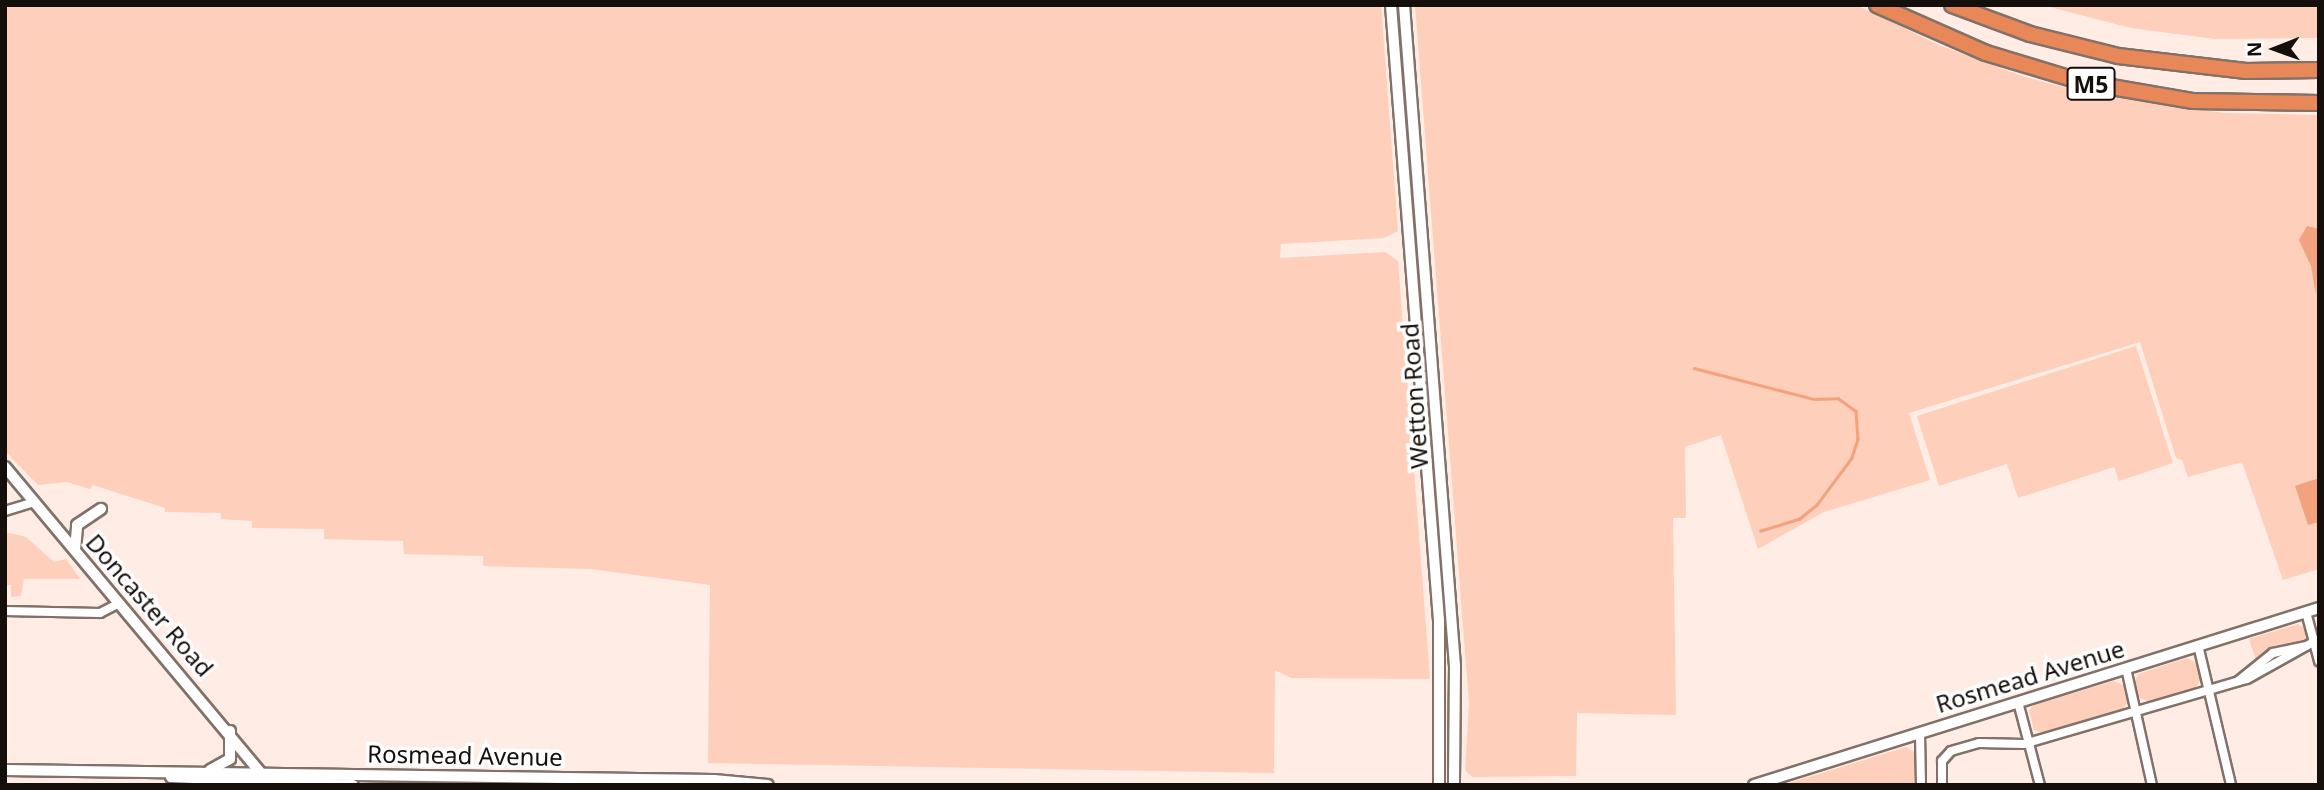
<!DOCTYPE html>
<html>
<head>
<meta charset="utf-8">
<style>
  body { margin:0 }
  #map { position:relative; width:2324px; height:790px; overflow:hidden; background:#ffece4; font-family:"Noto Sans",sans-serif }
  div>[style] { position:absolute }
  .green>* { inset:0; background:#fecfba }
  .water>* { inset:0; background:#f2a27c }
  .stream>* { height:2.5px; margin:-1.25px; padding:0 1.25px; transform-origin:1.25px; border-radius:1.25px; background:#f2a27c }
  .roads { filter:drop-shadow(2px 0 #817169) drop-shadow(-2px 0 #817169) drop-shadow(0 2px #817169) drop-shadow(0 -2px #817169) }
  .minor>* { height:8px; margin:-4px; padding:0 4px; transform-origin:4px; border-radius:4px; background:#fff }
  .tertiary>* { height:10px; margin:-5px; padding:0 5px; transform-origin:5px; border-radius:5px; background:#fff }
  .secondary>* { height:10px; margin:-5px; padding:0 5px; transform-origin:5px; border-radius:5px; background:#fff }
  .motorway>* { height:14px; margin:-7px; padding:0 7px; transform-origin:7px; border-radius:7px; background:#e88758 }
  span { translate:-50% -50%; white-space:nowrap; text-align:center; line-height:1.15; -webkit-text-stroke:7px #fff; paint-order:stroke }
  .shield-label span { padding:2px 5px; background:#fff; border:2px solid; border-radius:5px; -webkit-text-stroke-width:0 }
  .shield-label { font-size:23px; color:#150f0c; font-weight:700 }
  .street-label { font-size:24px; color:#150f0c }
  .frame { position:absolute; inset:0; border:7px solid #150f0c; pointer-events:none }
  .north { position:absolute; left:2240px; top:14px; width:70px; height:70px; -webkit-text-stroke:5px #fff; paint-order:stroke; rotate:269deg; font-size:19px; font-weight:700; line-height:28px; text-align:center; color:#150f0c }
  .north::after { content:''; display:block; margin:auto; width:24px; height:32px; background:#150f0c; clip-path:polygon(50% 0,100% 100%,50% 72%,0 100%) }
</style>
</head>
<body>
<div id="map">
  <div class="green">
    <div style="clip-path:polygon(5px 5px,1381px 5px,1398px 231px,1384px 238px,1281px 244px,1280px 258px,1385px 252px,1398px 261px,1430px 679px,1291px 678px,1275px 670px,1274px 773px,708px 763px,710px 585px,591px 569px,483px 566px,483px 556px,404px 554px,403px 541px,324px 539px,324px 529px,252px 528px,252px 521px,221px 519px,221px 513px,165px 512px,165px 508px,93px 485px,90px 489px,67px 482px,38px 485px,5px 451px)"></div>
    <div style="clip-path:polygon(1415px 5px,1856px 5px,1939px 45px,2022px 76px,2086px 93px,2224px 113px,2319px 115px,2319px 569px,2283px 580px,2242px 462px,2188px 477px,2182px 460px,2176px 458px,2140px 342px,1909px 413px,1930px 480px,1824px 512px,1758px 549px,1721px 435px,1685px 447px,1686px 518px,1673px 518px,1676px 715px,1577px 713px,1576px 776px,1472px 777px,1465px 770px,1469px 703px)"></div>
    <div style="clip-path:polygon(2042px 5px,2319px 5px,2319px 38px,2215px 39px,2131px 28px)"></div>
    <div style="clip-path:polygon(2136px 346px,2173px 463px,2119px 481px,2114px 467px,2018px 498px,2007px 464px,1939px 486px,1917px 416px)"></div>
    <div style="clip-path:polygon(5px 532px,26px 537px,54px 562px,66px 559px,80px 579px,24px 579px,21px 596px,11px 597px,11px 585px,5px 585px)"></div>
    <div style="clip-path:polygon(2298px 624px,2306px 629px,2305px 641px,2256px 660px,2249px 639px)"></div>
    <div style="clip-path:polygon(2187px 658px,2196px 663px,2201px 679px,2195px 689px,2149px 702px,2138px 697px,2134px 683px,2138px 674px)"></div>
    <div style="clip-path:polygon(2114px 681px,2125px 686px,2128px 701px,2123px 709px,2043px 733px,2034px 730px,2029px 710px,2034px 705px)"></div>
    <div style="clip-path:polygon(1906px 747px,1914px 752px,1916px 785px,1783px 785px)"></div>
  </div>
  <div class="water">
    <div style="clip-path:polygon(2307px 226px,2319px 229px,2316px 295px,2311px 266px,2299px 240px)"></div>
    <div style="clip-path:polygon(2319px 478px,2319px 522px,2308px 525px,2295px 486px)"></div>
  </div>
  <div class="stream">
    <div style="left:1694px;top:368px;width:124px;rotate:14.5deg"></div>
    <div style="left:1814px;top:399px;width:24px;rotate:-2deg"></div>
    <div style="left:1838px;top:398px;width:22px;rotate:36deg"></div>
    <div style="left:1856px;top:411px;width:28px;rotate:86deg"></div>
    <div style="left:1858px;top:439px;width:20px;rotate:108deg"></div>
    <div style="left:1852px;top:458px;width:59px;rotate:126.7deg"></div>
    <div style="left:1817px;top:505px;width:22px;rotate:141deg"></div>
    <div style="left:1800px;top:519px;width:41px;rotate:162.9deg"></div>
  </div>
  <div class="roads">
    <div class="minor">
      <div style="left:5px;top:511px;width:31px;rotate:-17deg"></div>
      <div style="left:5px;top:611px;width:95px;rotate:1.2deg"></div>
      <div style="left:100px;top:613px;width:22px;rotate:-27deg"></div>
      <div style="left:2306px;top:612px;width:51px;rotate:75.1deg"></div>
      <div style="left:2198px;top:645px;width:144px;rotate:76.7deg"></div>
      <div style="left:2126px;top:668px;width:120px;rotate:77.5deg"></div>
      <div style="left:2238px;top:681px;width:45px;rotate:-38.7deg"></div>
      <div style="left:2273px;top:653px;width:33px;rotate:-12deg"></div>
      <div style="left:2018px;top:702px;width:86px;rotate:75.2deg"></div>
      <div style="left:1920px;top:733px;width:52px;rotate:88.9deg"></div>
      <div style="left:1942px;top:785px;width:24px;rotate:-90deg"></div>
      <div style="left:1942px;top:761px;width:13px;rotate:-48deg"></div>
      <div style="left:1951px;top:751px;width:29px;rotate:-16deg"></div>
      <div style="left:1979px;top:743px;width:45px;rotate:1.3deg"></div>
      <div style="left:2024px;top:744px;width:232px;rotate:-16.3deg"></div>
      <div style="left:2247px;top:679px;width:82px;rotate:-29.1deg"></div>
    </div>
    <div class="tertiary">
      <div style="left:5px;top:467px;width:407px;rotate:50.1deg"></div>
      <div style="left:75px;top:550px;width:25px;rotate:-85deg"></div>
      <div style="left:77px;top:525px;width:29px;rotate:-34deg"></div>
    </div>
    <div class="secondary">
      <div style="left:1391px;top:5px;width:618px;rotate:85.54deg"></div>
      <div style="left:1439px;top:621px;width:164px;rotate:90deg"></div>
      <div style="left:1404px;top:5px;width:663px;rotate:85.59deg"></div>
      <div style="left:1455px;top:666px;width:119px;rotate:90.5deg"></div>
      <div style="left:5px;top:770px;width:709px;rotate:0.81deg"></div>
      <div style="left:714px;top:780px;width:54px;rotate:5.3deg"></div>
      <div style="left:210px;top:770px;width:23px;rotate:-29deg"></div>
      <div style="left:230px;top:759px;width:28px;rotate:-90deg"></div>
      <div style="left:171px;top:777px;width:182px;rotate:2.5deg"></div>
      <div style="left:1754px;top:785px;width:592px;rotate:-17.39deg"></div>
    </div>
    <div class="motorway">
      <div style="left:1877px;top:5px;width:119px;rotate:23.8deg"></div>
      <div style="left:1986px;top:53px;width:100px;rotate:16.8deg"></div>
      <div style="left:2082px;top:82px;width:113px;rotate:9.7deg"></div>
      <div style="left:2193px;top:101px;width:126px;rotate:0.9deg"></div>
      <div style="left:1952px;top:5px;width:83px;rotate:20.4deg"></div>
      <div style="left:2030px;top:34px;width:91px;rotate:14deg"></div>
      <div style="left:2118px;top:56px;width:129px;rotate:6.7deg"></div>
      <div style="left:2246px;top:71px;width:73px;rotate:-0.8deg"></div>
    </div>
  </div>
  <div class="shield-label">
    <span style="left:2091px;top:84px">M5</span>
  </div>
  <div class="street-label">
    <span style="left:1414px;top:396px;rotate:-94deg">Wetton Road</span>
    <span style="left:150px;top:605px;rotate:49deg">Doncaster Road</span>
    <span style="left:2030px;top:676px;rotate:-17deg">Rosmead Avenue</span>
    <span style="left:465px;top:755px;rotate:1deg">Rosmead Avenue</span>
  </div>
  <div class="frame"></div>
  <div class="north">N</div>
</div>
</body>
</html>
